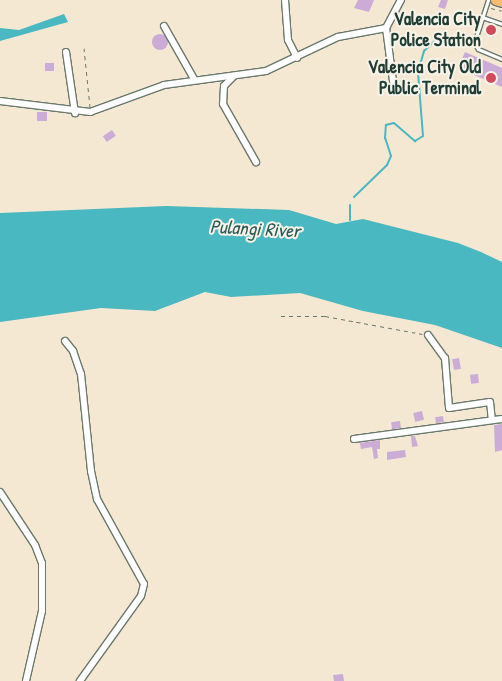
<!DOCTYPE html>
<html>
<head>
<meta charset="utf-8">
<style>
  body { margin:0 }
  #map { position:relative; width:502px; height:681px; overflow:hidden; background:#f4e8d3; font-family:"Patrick Hand",sans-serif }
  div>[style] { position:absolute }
  .water>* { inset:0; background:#49b8c0 }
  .stream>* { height:2px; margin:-1px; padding:0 1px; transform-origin:1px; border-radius:1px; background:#49b8c0 }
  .building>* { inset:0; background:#caacd6; transform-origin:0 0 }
  .round { border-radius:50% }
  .path>* { height:1px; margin-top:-0.5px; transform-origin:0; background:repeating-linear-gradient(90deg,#6a796c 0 4px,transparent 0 8px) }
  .roads { filter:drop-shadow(1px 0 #6a796c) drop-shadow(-1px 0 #6a796c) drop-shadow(0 1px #6a796c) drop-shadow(0 -1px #6a796c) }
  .service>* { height:3px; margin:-1.5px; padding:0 1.5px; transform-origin:1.5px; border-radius:1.5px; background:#fff }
  .minor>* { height:6px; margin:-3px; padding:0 3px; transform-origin:3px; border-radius:3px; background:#fff }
  .trunk>* { height:10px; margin:-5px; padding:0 5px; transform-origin:5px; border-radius:5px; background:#febc70 }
  .dots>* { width:14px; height:14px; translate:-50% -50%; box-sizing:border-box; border:2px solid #f7f3e8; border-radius:50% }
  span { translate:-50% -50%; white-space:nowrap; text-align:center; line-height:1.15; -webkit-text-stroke:4px #f7f3e8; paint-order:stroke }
  .poi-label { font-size:18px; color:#1f3d34; font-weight:700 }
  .right { translate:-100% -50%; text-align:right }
  .water-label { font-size:19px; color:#2a5c57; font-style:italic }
</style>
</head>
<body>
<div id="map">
  <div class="water">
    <div style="clip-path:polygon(64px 14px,68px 22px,0 41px,0 28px,19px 30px)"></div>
    <div style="clip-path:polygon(166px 206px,289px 210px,336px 224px,363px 219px,458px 243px,481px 252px,502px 262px,502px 348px,435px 325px,363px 311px,300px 293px,231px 297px,205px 292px,155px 311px,101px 308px,0 322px,0 213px)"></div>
  </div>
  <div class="stream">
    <div style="left:354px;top:197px;width:46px;rotate:-44.1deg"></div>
    <div style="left:387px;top:165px;width:10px;rotate:-66deg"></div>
    <div style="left:391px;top:156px;width:19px;rotate:-108deg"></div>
    <div style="left:385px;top:138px;width:13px;rotate:-86deg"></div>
    <div style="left:386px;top:125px;width:8px;rotate:-14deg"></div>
    <div style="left:394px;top:123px;width:28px;rotate:41deg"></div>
    <div style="left:415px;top:141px;width:9px;rotate:-32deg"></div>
    <div style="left:423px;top:136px;width:64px;rotate:-94.5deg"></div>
    <div style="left:418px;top:72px;width:22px;rotate:-74deg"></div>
    <div style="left:424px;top:51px;width:23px;rotate:-43deg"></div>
    <div style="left:350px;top:220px;width:15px;rotate:-90deg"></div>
  </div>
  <div class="building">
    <div style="clip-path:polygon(358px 0,374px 0,369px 12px,354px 8px)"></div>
    <div style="clip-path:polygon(441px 0,448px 0,445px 9px,438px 7px)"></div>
    <div style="left:489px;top:23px;width:9px;height:12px;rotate:21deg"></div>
    <div class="round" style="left:152px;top:34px;width:16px;height:16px"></div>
    <div style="clip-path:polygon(465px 52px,502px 68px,502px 87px,458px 68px)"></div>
    <div style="left:54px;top:63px;width:8px;height:9px;rotate:90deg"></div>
    <div style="left:37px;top:112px;width:10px;height:9px"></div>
    <div style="left:112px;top:130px;width:7px;height:11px;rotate:56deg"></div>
    <div style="left:459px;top:358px;width:11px;height:7px;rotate:80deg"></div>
    <div style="left:478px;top:374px;width:9px;height:8px;rotate:84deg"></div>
    <div style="left:422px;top:411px;width:9px;height:9px;rotate:77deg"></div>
    <div style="left:443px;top:416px;width:6px;height:8px;rotate:81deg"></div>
    <div style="left:400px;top:421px;width:7px;height:9px;rotate:82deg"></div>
    <div style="clip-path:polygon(502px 424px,502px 450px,495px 452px,494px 425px)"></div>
    <div style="clip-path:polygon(411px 436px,415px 436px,418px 446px,412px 447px)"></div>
    <div style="clip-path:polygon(380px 440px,380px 449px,377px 449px,378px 458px,374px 459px,372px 447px,361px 449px,360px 443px)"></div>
    <div style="clip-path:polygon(405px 450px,406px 457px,387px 460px,387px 452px)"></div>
    <div style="clip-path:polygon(343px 674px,344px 681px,334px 681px,333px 675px)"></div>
  </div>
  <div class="path">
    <div style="left:491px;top:8px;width:11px;rotate:15deg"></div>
    <div style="left:84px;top:48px;width:59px;rotate:84.2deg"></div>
    <div style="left:281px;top:316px;width:44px"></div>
    <div style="left:325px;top:316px;width:99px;rotate:10.5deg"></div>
  </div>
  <div class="roads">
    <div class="service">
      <div style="left:488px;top:0;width:45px;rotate:108deg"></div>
      <div style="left:474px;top:43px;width:7px;rotate:56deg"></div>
      <div style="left:478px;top:49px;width:26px;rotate:23deg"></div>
      <div style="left:482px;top:17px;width:21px;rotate:19deg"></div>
    </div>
    <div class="minor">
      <div style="left:285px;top:0;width:40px;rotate:85.7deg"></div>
      <div style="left:288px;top:40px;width:20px;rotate:63deg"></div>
      <div style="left:164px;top:26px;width:61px;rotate:60.5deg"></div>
      <div style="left:386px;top:28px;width:62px;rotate:82.5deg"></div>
      <div style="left:66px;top:52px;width:62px;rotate:81.6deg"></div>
      <div style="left:234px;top:76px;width:14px;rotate:135deg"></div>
      <div style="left:224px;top:86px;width:18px;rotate:93deg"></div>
      <div style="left:223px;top:104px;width:67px;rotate:60.4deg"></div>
      <div style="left:0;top:101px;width:91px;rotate:7deg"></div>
      <div style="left:90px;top:112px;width:79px;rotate:-20deg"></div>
      <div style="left:164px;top:85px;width:103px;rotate:-7.8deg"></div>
      <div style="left:266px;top:71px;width:80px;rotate:-25.3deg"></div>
      <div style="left:338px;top:37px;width:49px;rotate:-10.6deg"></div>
      <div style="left:386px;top:28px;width:32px;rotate:-62deg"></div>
      <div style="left:428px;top:335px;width:29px;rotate:54deg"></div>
      <div style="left:445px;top:358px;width:50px;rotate:85.4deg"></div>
      <div style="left:449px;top:408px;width:41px;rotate:-8.3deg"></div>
      <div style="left:490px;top:402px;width:18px;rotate:84deg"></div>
      <div style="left:65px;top:341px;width:13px;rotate:51deg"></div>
      <div style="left:73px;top:351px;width:24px;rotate:71deg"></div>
      <div style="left:81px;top:374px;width:98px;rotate:84.1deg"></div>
      <div style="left:91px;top:471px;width:29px;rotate:78deg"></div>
      <div style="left:97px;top:499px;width:97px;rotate:61.1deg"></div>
      <div style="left:144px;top:584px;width:12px;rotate:104deg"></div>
      <div style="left:141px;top:596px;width:105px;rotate:125.7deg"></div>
      <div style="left:354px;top:439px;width:149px;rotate:-7.7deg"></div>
      <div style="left:0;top:492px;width:64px;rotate:56.6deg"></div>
      <div style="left:35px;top:545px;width:19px;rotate:69deg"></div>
      <div style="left:42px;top:563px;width:48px;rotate:90deg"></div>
      <div style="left:42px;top:611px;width:72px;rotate:102.9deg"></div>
    </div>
    <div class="trunk">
      <div style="left:496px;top:0;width:6px;rotate:18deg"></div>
    </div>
  </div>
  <div class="dots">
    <div style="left:491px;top:30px;background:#d1495b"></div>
    <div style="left:491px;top:78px;background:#d1495b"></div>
  </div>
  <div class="poi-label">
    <span class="right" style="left:481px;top:30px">Valencia City<br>Police Station</span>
    <span class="right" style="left:481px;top:78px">Valencia City Old<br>Public Terminal</span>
  </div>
  <div class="water-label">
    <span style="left:255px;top:229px;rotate:3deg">Pulangi River</span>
  </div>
</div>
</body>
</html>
